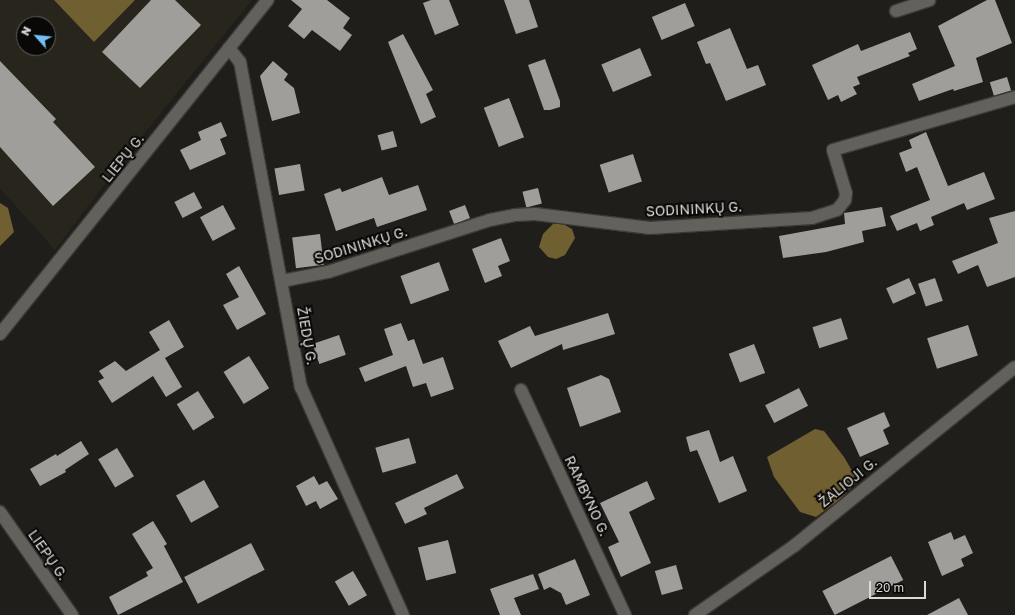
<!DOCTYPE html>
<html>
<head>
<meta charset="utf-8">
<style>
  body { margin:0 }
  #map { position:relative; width:1015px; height:615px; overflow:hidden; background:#1f1e1b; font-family:"Golos Text",sans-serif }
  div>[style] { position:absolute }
  .built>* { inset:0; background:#28251c }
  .water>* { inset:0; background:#6f5f31 }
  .building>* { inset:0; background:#a09e9a; transform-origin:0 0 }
  .roads { filter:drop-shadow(1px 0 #3b3a38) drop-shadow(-1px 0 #3b3a38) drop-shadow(0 1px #3b3a38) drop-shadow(0 -1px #3b3a38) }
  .street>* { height:12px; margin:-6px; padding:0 6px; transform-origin:6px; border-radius:6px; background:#62615c }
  span { translate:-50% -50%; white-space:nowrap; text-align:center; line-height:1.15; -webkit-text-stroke:4px #090807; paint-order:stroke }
  .street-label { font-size:14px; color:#dadad7 }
  .north { position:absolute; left:16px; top:16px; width:40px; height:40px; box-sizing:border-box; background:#090807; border:1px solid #5d5c5a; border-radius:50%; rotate:297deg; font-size:11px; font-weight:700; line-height:16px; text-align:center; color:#dadad7 }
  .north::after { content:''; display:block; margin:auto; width:14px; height:18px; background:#74c0f6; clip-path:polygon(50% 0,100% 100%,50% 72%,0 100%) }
  .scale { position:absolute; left:869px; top:581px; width:57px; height:18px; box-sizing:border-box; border:2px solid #dadad7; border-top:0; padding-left:5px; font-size:12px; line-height:14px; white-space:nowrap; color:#dadad7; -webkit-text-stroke:3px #090807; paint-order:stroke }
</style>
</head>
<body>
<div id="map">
  <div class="built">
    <div style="clip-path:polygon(evenodd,0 0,252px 0,122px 161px,55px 250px,0 188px,0 0,24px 24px,48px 24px,48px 48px,24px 48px,24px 24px)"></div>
  </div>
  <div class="water">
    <div style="clip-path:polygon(54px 0,135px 0,94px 42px)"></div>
    <div style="clip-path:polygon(0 203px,8px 208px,14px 232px,0 246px)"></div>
    <div style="clip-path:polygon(553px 224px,563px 224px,572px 229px,575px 238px,565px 255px,556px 259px,548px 257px,539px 247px,543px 234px)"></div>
    <div style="clip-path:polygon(815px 429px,824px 431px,844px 457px,858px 481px,839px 500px,816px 517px,800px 512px,774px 477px,767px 457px)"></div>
  </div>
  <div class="building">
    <div style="clip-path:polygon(151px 0,175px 0,201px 25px,140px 88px,102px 52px)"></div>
    <div style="clip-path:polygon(291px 0,327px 0,350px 18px,343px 28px,352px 35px,340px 51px,312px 30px,304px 39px,288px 26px,302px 9px)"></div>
    <div style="clip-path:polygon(431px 0,449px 0,459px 25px,435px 35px,423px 3px)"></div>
    <div style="clip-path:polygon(504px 0,529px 0,538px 27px,516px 34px)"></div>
    <div style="clip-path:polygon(987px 0,995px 0,1012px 43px,976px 58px,983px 82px,954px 91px,953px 89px,919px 101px,912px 84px,955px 66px,938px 26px)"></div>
    <div style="left:685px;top:3px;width:25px;height:36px;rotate:67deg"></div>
    <div style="clip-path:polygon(730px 28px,747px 69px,758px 65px,766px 85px,726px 101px,710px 63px,706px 64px,697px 42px)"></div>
    <div style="clip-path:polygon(910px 32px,917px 49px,908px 53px,910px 56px,857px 77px,860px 84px,853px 87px,857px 94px,841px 102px,838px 95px,828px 100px,812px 65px,858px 44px,861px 51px)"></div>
    <div style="clip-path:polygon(403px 34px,433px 90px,426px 94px,436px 117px,421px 124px,388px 42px)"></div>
    <div style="left:640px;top:48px;width:30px;height:42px;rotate:67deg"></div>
    <div style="clip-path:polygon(545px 59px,560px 101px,560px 107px,550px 110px,544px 110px,528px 65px)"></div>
    <div style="clip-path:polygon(0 61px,56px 119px,53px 122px,95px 167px,53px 206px,0 147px)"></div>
    <div style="clip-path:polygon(273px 61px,288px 74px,284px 80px,294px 88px,300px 113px,272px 121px,260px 76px)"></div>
    <div style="left:1007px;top:77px;width:14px;height:18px;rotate:73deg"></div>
    <div style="left:509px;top:98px;width:42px;height:27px;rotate:69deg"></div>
    <div style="clip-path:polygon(221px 122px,227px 136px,220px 139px,226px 154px,190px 170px,180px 150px,201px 140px,198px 132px)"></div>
    <div style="left:393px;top:131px;width:16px;height:16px;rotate:75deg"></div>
    <div style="clip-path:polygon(926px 132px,948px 186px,984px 172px,995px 199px,967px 210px,964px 203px,931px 217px,934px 225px,920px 231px,917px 223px,897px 231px,890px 216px,930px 200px,917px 167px,906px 172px,899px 153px,912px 148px,909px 140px)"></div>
    <div style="left:633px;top:154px;width:29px;height:35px;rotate:72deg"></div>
    <div style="left:300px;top:164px;width:27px;height:26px;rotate:80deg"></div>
    <div style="clip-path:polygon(382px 177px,389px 195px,418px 185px,427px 210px,377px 227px,374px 218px,336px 231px,324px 194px,340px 188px,342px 192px)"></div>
    <div style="left:538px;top:188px;width:16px;height:16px;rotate:76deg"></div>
    <div style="left:194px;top:192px;width:18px;height:22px;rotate:63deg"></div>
    <div style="left:223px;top:205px;width:27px;height:26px;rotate:62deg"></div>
    <div style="left:465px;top:205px;width:14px;height:17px;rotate:69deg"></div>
    <div style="clip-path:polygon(882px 207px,886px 226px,862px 231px,864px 242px,826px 252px,783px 258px,779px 236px,845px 224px,844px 213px)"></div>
    <div style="clip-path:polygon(1015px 211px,1015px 277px,987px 287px,978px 265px,958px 274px,952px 261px,998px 243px,989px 218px)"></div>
    <div style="left:320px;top:234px;width:31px;height:28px;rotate:83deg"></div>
    <div style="clip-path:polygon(501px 238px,510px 261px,498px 266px,502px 276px,485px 283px,472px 249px)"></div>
    <div style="left:439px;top:262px;width:30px;height:41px;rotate:70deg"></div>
    <div style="clip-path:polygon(239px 266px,266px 314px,237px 330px,223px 305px,239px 297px,226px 274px)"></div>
    <div style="left:909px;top:278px;width:17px;height:25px;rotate:66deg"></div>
    <div style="left:935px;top:278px;width:24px;height:18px;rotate:71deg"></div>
    <div style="clip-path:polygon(608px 313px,615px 334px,563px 350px,562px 344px,511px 368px,498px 341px,530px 326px,535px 336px)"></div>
    <div style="left:841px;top:318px;width:22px;height:30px;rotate:72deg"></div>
    <div style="clip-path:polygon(169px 320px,184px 347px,165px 358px,182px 387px,166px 397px,153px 376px,112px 403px,98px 381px,104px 378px,99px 371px,115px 361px,126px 371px,160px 350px,149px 332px)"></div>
    <div style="clip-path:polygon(401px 323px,408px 341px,414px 339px,423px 364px,443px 357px,454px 389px,431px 397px,426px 383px,413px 387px,406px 366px,365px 382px,359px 368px,393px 355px,384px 329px)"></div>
    <div style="left:968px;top:325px;width:32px;height:43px;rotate:72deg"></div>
    <div style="left:339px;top:335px;width:21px;height:28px;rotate:71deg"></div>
    <div style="left:754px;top:344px;width:31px;height:27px;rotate:69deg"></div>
    <div style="left:249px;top:356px;width:38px;height:30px;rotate:58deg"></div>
    <div style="clip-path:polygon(601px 375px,609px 379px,621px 412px,580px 427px,567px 388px)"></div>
    <div style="left:799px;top:388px;width:20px;height:38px;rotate:63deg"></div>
    <div style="left:198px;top:391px;width:31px;height:25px;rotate:58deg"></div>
    <div style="clip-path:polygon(884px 412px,890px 426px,883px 430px,889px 444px,860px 457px,847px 428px)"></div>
    <div style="clip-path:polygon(709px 430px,720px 462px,733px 456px,747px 491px,719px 503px,697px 450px,690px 452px,686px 437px)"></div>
    <div style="left:409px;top:438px;width:26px;height:35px;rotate:74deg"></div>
    <div style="clip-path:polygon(81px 441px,89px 454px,65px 470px,66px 472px,40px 486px,30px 469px,56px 454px,57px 456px)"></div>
    <div style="left:117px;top:448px;width:33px;height:22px;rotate:59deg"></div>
    <div style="clip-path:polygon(457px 474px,464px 488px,424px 508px,427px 514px,405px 524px,395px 503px)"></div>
    <div style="clip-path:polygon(314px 476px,319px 485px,327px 481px,338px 499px,320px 509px,316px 501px,306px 506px,296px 486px)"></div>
    <div style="left:204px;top:480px;width:31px;height:32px;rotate:61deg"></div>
    <div style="clip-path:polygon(647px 481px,655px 499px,629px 512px,651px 563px,621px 577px,608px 547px,619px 542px,600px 503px)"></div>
    <div style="clip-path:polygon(153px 521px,167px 544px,164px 546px,183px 582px,118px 615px,109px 597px,148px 576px,146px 572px,153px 568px,132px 534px)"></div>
    <div style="clip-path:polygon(951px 532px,954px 540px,965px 535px,973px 553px,961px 559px,964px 566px,942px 576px,928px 542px)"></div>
    <div style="left:448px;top:540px;width:34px;height:31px;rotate:76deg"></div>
    <div style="left:251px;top:543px;width:30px;height:75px;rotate:63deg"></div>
    <div style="left:891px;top:556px;width:27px;height:77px;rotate:63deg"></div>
    <div style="clip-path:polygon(575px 559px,590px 595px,566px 605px,561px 593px,550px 587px,544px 590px,538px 574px)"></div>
    <div style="left:676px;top:565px;width:25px;height:22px;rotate:74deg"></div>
    <div style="left:353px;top:571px;width:28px;height:21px;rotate:60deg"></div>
    <div style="clip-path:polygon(533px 574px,539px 589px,514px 598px,521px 615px,500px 615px,490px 589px)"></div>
    <div style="clip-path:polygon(959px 598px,968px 615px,927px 615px)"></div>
  </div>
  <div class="roads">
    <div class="street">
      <div style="left:896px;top:11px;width:35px;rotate:-18deg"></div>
      <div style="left:229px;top:48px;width:18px;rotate:52deg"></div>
      <div style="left:240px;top:62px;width:331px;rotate:79.4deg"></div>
      <div style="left:301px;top:387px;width:250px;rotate:65.9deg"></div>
      <div style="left:282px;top:281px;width:47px;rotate:-11.1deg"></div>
      <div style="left:328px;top:272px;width:170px;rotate:-17.8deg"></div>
      <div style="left:490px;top:220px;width:25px;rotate:-11deg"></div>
      <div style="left:515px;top:215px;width:20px;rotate:-3deg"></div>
      <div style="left:535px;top:214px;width:116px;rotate:6.9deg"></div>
      <div style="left:650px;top:228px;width:162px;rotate:-3.5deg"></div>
      <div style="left:812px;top:218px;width:26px;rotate:-18deg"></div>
      <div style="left:837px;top:210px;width:13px;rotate:-51deg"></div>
      <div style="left:845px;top:200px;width:7px;rotate:-82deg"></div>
      <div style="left:846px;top:193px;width:45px;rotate:-106.8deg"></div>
      <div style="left:833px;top:150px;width:190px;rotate:-16.2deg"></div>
      <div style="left:0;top:334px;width:428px;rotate:-51.3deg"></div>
      <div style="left:521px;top:390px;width:248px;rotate:65.2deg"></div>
      <div style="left:0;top:512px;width:126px;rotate:55deg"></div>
      <div style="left:695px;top:615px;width:121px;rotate:-34.9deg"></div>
      <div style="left:794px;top:546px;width:284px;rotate:-39deg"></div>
    </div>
  </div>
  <div class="street-label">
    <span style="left:123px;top:158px;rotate:-51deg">LIEPŲ G.</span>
    <span style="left:694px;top:209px;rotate:-3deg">SODININKŲ G.</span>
    <span style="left:361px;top:245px;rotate:-17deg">SODININKŲ G.</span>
    <span style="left:307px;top:336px;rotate:80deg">ŽIEDŲ G.</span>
    <span style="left:848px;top:482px;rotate:-39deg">ŽALIOJI G.</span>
    <span style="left:587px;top:496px;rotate:65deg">RAMBYNO G.</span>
    <span style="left:48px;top:555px;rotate:55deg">LIEPŲ G.</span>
  </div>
  <div class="north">N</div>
  <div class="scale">20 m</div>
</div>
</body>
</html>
